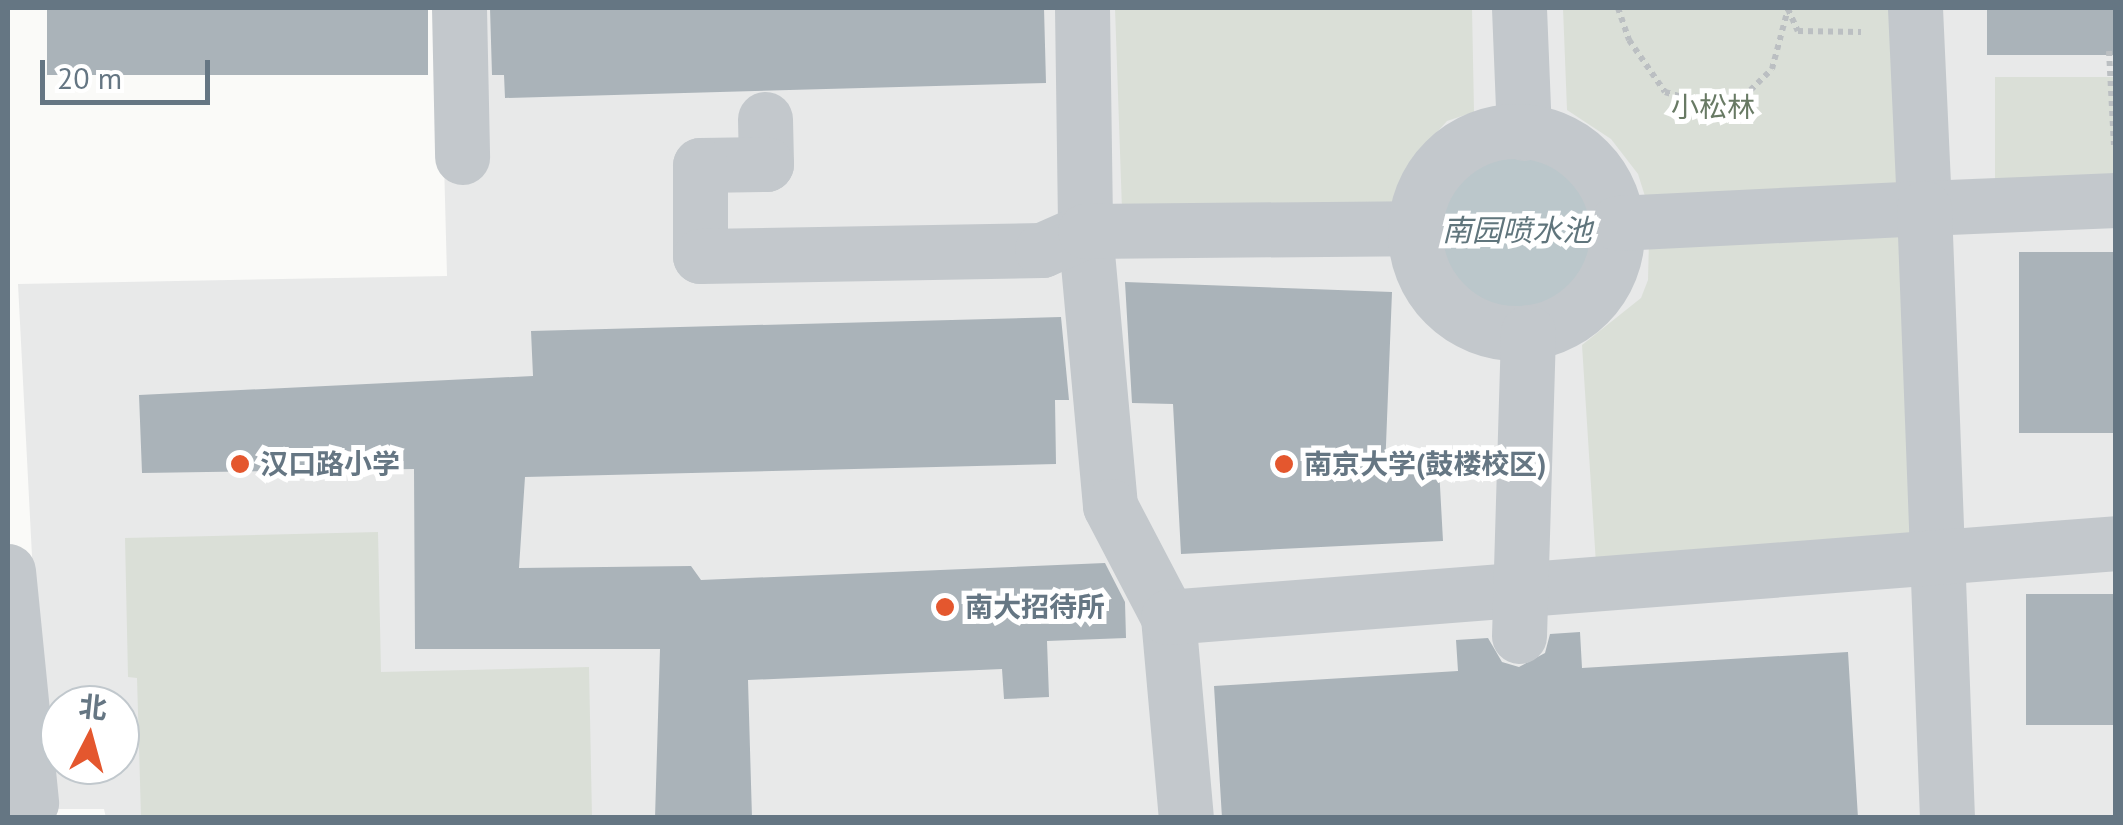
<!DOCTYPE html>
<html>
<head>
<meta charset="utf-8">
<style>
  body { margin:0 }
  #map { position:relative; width:2123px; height:825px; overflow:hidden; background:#fafaf8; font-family:"PT Sans","Noto Sans SC",sans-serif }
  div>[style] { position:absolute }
  .built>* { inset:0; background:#e8e9e9 }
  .green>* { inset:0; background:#dadfd7; transform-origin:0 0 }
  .water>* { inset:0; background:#bbc7cb }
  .round { border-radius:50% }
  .building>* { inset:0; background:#aab3b9; transform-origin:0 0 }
  .path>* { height:6px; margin-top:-3px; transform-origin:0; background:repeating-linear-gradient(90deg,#bbbfc2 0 5px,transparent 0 10px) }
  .minor>* { height:55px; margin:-27.5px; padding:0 27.5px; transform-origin:27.5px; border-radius:27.5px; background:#c3c8cc }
  .minor>.ring { margin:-27.5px; padding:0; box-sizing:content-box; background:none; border:55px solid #c3c8cc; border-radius:50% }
  .dots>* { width:28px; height:28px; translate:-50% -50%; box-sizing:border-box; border:5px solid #fff; border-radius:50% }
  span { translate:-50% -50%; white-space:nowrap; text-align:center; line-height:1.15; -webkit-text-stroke:10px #fff; paint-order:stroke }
  .park-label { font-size:28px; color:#687a64 }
  .poi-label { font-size:28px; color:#657683; font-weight:700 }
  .left { translate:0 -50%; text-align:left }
  .water-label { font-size:30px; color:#60757c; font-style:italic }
  .frame { position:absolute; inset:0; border:10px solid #657683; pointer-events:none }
  .north { position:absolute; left:40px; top:685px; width:100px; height:100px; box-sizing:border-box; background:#fff; border:2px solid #c1c8cd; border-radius:50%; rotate:6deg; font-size:28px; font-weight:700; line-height:40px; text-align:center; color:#657683 }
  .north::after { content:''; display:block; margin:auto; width:35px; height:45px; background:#e4572e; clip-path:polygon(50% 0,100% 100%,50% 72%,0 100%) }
  .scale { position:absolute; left:40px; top:60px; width:170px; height:45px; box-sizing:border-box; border:5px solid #657683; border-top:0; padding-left:12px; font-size:30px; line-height:35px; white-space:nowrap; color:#657683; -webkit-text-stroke:8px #fff; paint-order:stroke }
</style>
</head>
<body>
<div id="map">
  <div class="built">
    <div style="clip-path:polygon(evenodd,440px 8px,2115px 8px,2115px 817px,106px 818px,104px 809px,45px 809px,18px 284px,447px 276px,440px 8px,60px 705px,120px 705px,120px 765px,60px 765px,60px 705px)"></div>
  </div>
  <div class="green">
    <div style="clip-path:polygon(1115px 8px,1472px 8px,1474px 112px,1447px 121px,1415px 157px,1390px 211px,1122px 210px)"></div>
    <div style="clip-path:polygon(1563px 8px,1906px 8px,1915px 197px,1649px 209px,1638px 174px,1611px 139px,1567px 110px)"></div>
    <div style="left:2115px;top:77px;width:108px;height:120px;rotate:90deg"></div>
    <div style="clip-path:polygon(1912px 227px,1925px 538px,1596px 564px,1582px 345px,1641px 298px,1648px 280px,1649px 239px)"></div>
    <div style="clip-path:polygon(378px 532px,381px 672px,589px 667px,592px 817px,141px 817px,137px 678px,128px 677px,125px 538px)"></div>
  </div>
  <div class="water">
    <div class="round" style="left:1436px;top:149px;width:162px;height:162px"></div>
  </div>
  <div class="building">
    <div style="left:47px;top:8px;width:381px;height:67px"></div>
    <div style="clip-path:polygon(490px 8px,1044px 8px,1046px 83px,505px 98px,504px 75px,492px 75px)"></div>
    <div style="left:1987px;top:8px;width:129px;height:47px"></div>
    <div style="left:2116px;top:252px;width:181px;height:97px;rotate:90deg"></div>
    <div style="clip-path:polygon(1125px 282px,1392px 292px,1385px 470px,1439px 468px,1443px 541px,1181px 554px,1173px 404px,1132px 403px)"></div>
    <div style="clip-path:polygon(1061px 317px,1069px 400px,1055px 400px,1056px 464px,525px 477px,519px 568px,691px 566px,701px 580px,1105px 563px,1125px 602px,1126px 638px,1047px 641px,1049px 697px,1004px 699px,1002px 669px,748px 680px,752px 818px,655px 818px,660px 649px,415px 649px,414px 469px,142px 473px,139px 395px,533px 376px,531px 331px)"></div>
    <div style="left:2116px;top:594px;width:131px;height:90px;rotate:90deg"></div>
    <div style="clip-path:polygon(1580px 632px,1582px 668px,1848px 652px,1858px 818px,1222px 818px,1214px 686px,1458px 671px,1456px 640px,1488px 638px,1502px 662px,1519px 667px,1545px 653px,1550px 634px)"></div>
  </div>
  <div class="path">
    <div style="left:1618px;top:8px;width:34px;rotate:71deg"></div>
    <div style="left:1629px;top:40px;width:63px;rotate:55.3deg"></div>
    <div style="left:1665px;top:92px;width:67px;rotate:16.5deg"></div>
    <div style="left:1729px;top:111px;width:60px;rotate:-44.3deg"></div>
    <div style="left:1772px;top:69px;width:62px;rotate:-75.1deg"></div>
    <div style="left:1788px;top:9px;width:24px;rotate:66deg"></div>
    <div style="left:1798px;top:31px;width:63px;rotate:0.9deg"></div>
    <div style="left:2109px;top:51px;width:94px;rotate:87deg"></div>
  </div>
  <div class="minor">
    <div style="left:459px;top:8px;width:149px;rotate:88.8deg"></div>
    <div style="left:1082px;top:8px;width:223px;rotate:89.2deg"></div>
    <div style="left:1085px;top:231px;width:276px;rotate:84.8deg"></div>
    <div style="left:1110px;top:506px;width:125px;rotate:62.4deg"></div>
    <div style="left:1168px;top:617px;width:202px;rotate:84.9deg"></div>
    <div style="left:1519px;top:8px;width:125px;rotate:87.7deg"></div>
    <div style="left:1915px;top:8px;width:200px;rotate:87.4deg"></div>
    <div style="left:1924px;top:208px;width:192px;rotate:-2.4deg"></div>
    <div style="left:765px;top:119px;width:45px;rotate:88.7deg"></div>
    <div style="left:766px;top:164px;width:66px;rotate:179.1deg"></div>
    <div style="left:700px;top:165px;width:91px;rotate:90deg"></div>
    <div style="left:700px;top:256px;width:342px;rotate:-1deg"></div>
    <div style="left:1042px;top:250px;width:47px;rotate:-23.8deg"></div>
    <div style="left:1085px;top:231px;width:325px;rotate:-0.5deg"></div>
    <div class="ring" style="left:1415px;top:131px;width:147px;height:147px"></div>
    <div style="left:1617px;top:223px;width:307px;rotate:-2.8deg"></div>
    <div style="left:1924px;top:208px;width:610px;rotate:87.84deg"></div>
    <div style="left:8px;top:571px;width:233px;rotate:84.3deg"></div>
    <div style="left:1168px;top:617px;width:951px;rotate:-4.46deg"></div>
    <div style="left:1519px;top:636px;width:304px;rotate:-88.3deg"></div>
  </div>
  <div class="dots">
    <div style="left:240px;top:464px;background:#e4572e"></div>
    <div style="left:1284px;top:464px;background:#e4572e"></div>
    <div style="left:945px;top:607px;background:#e4572e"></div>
  </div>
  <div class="park-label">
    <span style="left:1713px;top:107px">小松林</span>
  </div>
  <div class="poi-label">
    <span class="left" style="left:260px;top:464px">汉口路小学</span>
    <span class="left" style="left:1304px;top:464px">南京大学(鼓楼校区)</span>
    <span class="left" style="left:965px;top:607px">南大招待所</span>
  </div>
  <div class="water-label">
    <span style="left:1517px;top:230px">南园喷水池</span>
  </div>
  <div class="frame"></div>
  <div class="north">北</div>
  <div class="scale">20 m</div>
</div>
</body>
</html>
